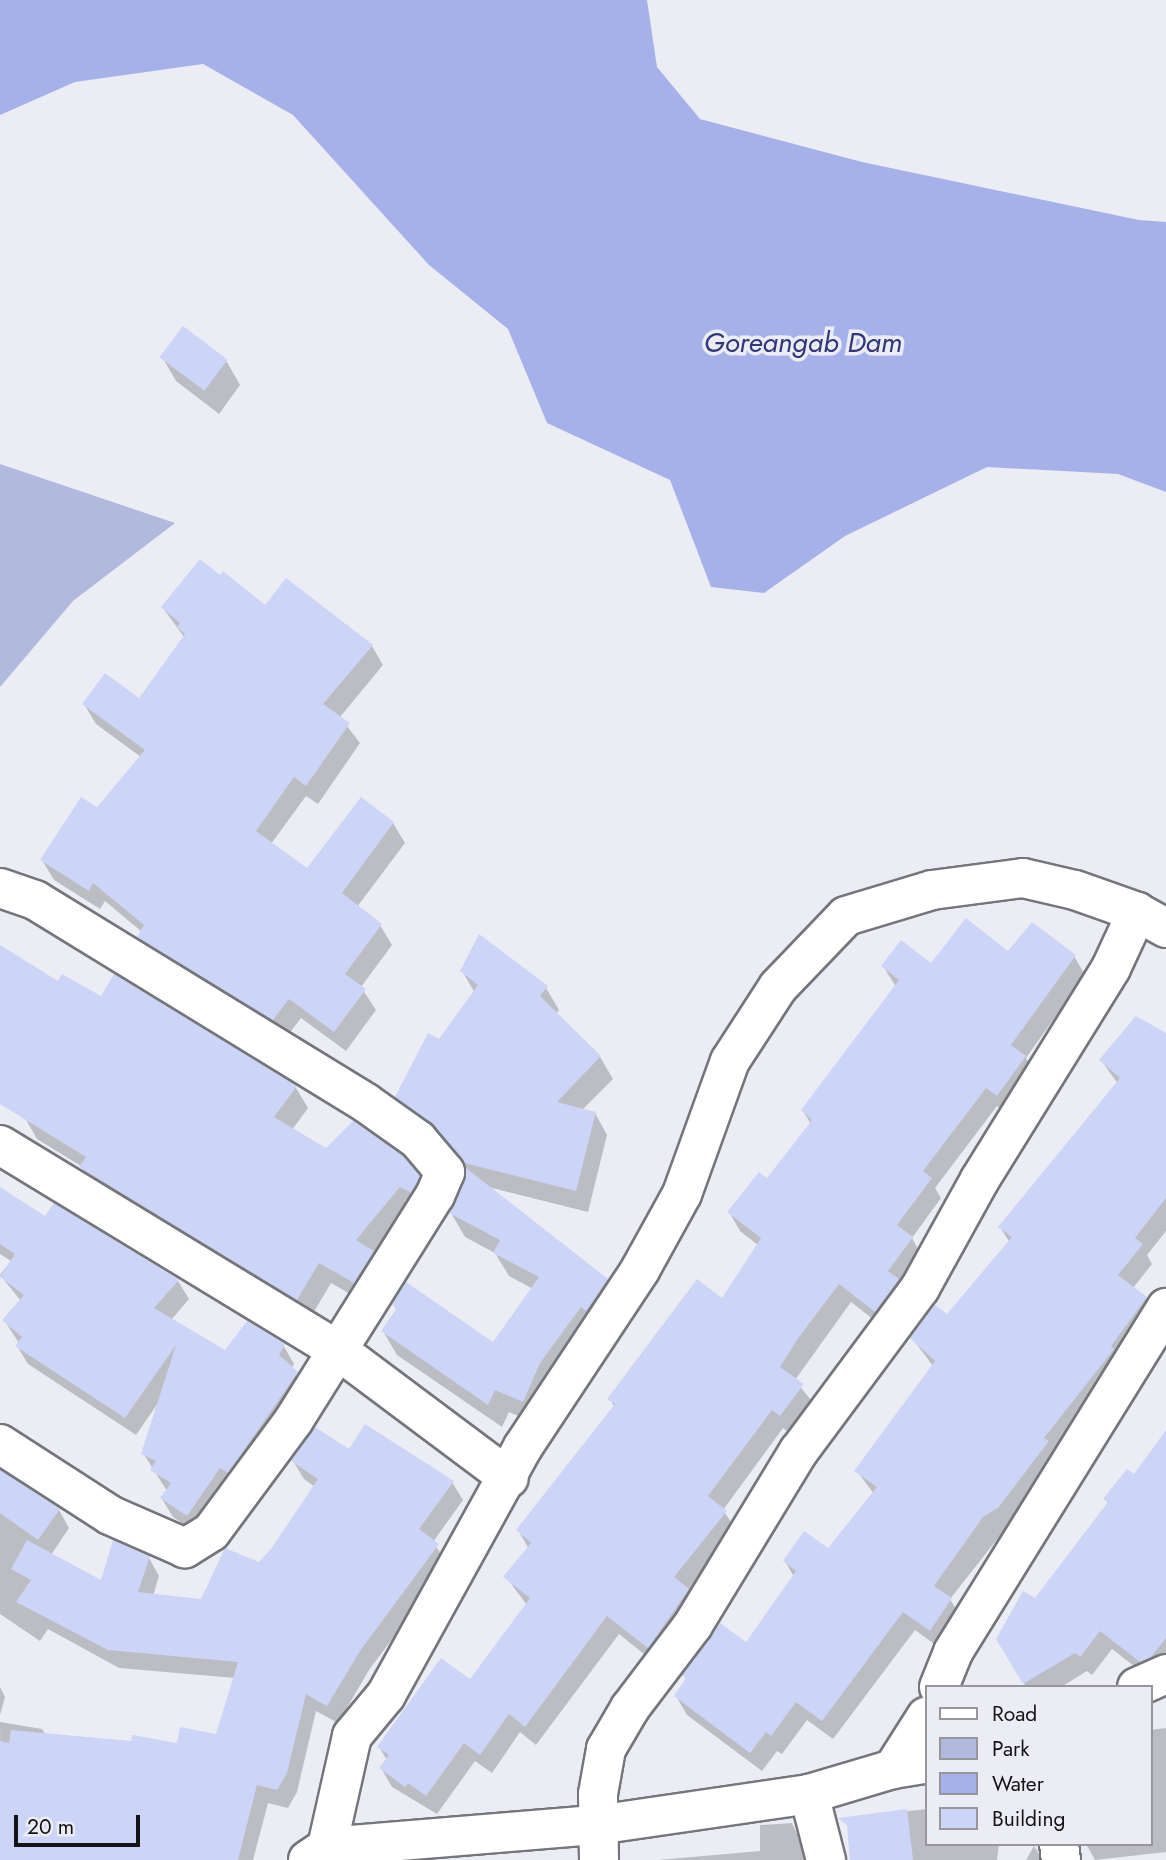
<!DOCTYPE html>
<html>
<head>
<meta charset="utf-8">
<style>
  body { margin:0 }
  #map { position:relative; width:1166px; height:1860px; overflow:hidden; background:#ecedf4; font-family:Jost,sans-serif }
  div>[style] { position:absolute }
  .green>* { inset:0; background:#b1b9de }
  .water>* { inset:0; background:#a6b1ea }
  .shadow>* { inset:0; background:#0003 }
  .building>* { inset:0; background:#ccd4f7; transform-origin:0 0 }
  .roads { filter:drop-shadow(2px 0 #75767c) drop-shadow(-2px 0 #75767c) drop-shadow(0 2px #75767c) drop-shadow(0 -2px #75767c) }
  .minor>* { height:38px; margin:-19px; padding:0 19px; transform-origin:19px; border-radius:19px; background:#fff }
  span { translate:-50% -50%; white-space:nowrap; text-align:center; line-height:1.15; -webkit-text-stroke:7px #ecedf4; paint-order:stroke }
  .water-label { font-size:28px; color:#303679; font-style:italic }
  .legend { position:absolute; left:925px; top:1685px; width:228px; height:161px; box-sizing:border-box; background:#ecedf4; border:2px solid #96969b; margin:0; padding:9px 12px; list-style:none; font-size:21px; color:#141416 }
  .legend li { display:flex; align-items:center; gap:14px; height:35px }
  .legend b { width:35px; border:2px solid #96969b }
  .scale { position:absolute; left:14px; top:1815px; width:126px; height:32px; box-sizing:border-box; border:4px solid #141416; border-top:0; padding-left:9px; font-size:21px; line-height:24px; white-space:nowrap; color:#141416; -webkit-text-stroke:5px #ecedf4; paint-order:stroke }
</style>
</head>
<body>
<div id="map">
  <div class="green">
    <div style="clip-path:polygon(0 464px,175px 523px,73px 601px,0 687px)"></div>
  </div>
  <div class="water">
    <div style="clip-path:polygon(0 0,647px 0,657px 67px,700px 119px,862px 162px,1139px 220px,1166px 222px,1166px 492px,1118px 474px,987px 467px,845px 536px,764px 593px,711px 587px,670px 480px,547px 423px,508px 329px,429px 265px,293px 115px,203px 64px,75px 82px,0 115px)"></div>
  </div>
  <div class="shadow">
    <div style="clip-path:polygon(162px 357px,227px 362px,240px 385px,219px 414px,176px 381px)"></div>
    <div style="clip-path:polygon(163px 608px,265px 608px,372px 646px,383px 665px,340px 717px,360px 743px,318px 804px,306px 796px,271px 844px,307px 870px,393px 823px,405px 843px,357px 907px,380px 925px,392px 945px,361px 987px,376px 1010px,346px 1051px,301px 1018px,285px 1039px,150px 957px,139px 937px,142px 932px,105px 901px,100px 909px,54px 880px,42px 860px,97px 810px,141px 757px,96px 724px,84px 704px,139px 700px,184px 637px)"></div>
    <div style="clip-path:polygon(0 947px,59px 983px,296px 1088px,308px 1108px,292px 1130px,326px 1151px,418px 1177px,430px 1198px,413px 1207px,374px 1254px,385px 1273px,366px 1303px,331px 1283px,309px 1320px,93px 1188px,81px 1166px,37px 1139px,25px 1118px,0 1100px)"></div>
    <div style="clip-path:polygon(1008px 954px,1074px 956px,1085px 975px,1026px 1058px,1036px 1077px,1009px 1114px,997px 1106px,935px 1188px,941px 1198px,912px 1238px,923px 1258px,887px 1330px,851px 1302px,795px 1380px,814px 1404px,792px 1435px,783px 1428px,723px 1510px,737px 1531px,689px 1592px,699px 1609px,659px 1666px,619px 1634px,536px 1745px,520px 1732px,492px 1773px,475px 1761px,437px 1814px,392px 1787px,381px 1768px,387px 1760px,379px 1747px,471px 1682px,527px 1605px,506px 1577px,529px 1549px,518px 1530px,615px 1408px,610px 1399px,722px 1301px,758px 1245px,740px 1231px,729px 1212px,767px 1181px,811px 1124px,803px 1111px,896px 987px,883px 966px,932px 965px)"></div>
    <div style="clip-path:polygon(462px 971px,546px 988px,559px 1010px,556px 1014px,600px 1057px,613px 1079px,582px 1110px,595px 1113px,607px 1135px,588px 1212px,488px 1187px,607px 1280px,620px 1304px,537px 1424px,509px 1412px,502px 1427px,397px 1355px,383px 1331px,397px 1311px,394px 1305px,494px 1344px,533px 1289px,509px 1276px,495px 1253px,465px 1237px,451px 1213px,467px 1171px,449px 1148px,410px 1119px,397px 1097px,475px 993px)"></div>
    <div style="clip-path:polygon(1166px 1035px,1166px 1231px,1147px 1255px,1152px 1264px,1133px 1288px,1146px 1298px,1157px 1317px,1058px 1462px,950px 1599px,962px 1619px,941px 1649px,915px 1630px,833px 1739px,807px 1720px,782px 1754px,777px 1751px,762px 1771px,687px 1715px,676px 1696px,687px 1680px,684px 1675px,746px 1644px,794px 1577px,785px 1561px,828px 1550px,874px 1494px,857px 1471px,933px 1366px,912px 1338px,947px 1316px,1010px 1243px,1000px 1227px,1118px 1084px,1101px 1060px)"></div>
    <div style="clip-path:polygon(0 1189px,45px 1219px,178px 1281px,189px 1299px,171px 1320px,225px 1352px,283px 1345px,294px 1364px,291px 1369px,308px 1392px,198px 1534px,173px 1517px,162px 1499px,167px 1491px,143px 1453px,158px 1403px,136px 1435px,28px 1364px,17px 1346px,19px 1343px,4px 1320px,21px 1301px,0 1275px,11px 1261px,0 1254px)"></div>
    <div style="clip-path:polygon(1166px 1432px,1166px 1670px,1152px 1680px,1112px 1649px,1092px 1675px,1087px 1671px,1061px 1687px,1026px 1687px,998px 1639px,1036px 1600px,1108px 1504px,1106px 1499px,1134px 1476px)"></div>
    <div style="clip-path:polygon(350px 1451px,452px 1482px,463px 1500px,433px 1542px,448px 1564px,369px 1670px,338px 1723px,316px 1711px,297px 1792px,288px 1808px,268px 1803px,253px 1860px,1px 1860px,0 1722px,42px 1729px,46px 1735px,178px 1745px,217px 1736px,235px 1678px,119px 1668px,48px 1629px,40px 1641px,0 1614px,0 1469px,59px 1510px,69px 1528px,51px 1555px,102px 1583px,149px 1558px,159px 1576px,153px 1596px,202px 1600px,260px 1565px,315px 1487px,304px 1479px,293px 1461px)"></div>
    <div style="clip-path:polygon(0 1687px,5px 1697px,0 1715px)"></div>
    <div style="clip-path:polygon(1166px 1728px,1166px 1852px,1095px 1860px,1086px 1844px,1150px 1844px,1150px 1730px)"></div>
    <div style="clip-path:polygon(926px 1809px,926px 1844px,999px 1844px,997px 1860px,875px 1860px,866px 1816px)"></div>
    <div style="clip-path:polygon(792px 1823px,809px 1860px,658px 1860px,760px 1851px,760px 1825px)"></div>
    <div style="clip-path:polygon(1034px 1846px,1043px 1860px,1026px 1860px)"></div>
  </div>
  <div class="building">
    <div style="left:183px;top:326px;width:56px;height:39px;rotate:37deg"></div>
    <div style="clip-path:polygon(200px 559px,220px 575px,223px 571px,265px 605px,286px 578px,373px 645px,323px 704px,350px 723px,306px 786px,294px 777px,256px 831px,307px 868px,361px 797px,394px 822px,342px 893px,382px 924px,345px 974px,366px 989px,334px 1032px,289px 999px,273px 1020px,137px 937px,144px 925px,93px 883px,89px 891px,40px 860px,81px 797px,97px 807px,145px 750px,82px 704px,105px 673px,139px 698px,185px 634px,177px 627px,180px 623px,161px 607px)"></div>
    <div style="clip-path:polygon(966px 918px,1008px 951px,1032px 922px,1076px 955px,1011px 1045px,1026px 1056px,997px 1096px,986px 1088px,923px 1171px,932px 1178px,897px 1225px,913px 1237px,888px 1271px,899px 1279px,875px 1312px,839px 1284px,799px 1337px,780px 1367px,804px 1384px,780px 1416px,772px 1410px,708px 1496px,727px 1511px,674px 1577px,689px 1589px,648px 1648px,607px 1616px,525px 1727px,509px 1714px,480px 1755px,464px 1743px,426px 1796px,408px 1783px,405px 1787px,379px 1768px,389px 1755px,377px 1747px,441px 1658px,470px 1679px,530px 1598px,503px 1577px,531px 1543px,516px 1530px,615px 1404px,607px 1399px,697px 1279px,722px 1298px,761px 1238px,727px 1212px,759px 1172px,767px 1178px,812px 1120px,801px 1110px,899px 980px,881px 966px,901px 940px,931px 963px)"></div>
    <div style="clip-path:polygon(479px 934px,548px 986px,540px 996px,601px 1056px,557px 1102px,596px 1112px,576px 1191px,464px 1163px,434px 1126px,395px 1097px,428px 1033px,439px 1039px,478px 985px,460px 971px)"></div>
    <div style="clip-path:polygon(0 945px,58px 981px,62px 974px,101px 996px,114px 974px,297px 1086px,274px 1117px,326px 1148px,353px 1121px,403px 1156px,420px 1176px,411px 1193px,400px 1187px,356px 1240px,374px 1251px,354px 1283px,319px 1263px,297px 1300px,79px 1167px,86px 1157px,0 1104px)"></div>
    <div style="clip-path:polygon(1136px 1016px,1166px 1033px,1166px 1198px,1135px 1238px,1143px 1244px,1118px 1275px,1147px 1297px,1111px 1346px,1114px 1349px,1044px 1438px,1049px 1441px,998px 1508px,983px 1517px,934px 1586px,952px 1598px,930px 1631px,903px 1612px,822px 1721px,796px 1702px,771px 1736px,766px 1732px,750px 1753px,674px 1696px,686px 1678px,682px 1675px,720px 1623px,746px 1642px,796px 1571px,783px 1561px,804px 1531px,828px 1548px,877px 1487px,854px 1471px,935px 1361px,910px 1338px,935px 1305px,947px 1314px,1012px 1237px,998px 1227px,1120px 1078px,1099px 1060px)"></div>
    <div style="clip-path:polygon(466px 1168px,608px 1279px,586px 1311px,581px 1307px,540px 1363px,523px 1402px,495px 1390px,488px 1405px,381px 1331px,397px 1308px,392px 1305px,406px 1282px,493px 1342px,539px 1277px,493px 1253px,500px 1240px,449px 1213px)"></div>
    <div style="clip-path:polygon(0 1187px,45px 1216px,54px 1203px,179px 1280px,154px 1308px,225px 1350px,247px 1321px,285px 1344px,279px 1355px,298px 1372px,228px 1473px,220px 1468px,187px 1516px,160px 1498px,171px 1483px,150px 1470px,156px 1461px,141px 1454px,176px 1345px,125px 1418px,15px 1346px,22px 1337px,2px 1320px,24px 1295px,0 1277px,15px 1254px,0 1244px)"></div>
    <div style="clip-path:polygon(365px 1424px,454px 1481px,419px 1529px,439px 1544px,360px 1651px,327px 1706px,306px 1694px,287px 1773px,277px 1790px,257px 1785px,238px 1860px,0 1860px,0 1741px,9px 1743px,11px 1730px,131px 1741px,132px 1735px,177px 1743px,180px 1727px,216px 1734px,238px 1662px,108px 1650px,16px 1602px,31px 1580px,11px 1569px,27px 1540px,101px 1580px,113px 1540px,150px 1556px,138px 1592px,201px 1599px,225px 1548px,259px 1562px,271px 1549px,318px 1479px,291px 1461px,315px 1427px,349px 1449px)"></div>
    <div style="clip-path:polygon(1166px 1430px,1166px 1638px,1151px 1657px,1140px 1662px,1100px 1631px,1080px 1657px,1075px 1653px,1023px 1684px,996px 1639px,1023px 1591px,1035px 1598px,1108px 1502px,1103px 1499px,1127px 1469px,1134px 1474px)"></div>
    <div style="clip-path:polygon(0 1470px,60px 1509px,38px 1540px,0 1513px)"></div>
    <div style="clip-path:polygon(907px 1809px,913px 1860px,850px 1860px,847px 1825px,838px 1818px)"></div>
  </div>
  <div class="roads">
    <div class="minor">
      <div style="left:0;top:888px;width:37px;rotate:19deg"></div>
      <div style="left:35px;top:900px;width:388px;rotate:31.5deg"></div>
      <div style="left:366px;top:1103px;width:64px;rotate:35.4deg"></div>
      <div style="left:418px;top:1140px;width:42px;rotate:49.8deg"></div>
      <div style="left:445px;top:1172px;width:25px;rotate:113deg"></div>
      <div style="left:435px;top:1195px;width:266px;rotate:122.1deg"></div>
      <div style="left:294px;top:1420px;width:139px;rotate:126.5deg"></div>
      <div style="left:211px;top:1532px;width:31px;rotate:148deg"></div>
      <div style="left:185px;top:1548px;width:82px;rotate:-156.3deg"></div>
      <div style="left:110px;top:1515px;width:131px;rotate:-147.2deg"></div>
      <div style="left:0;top:1145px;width:397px;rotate:31.3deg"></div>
      <div style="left:339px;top:1351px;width:212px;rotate:36.8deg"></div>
      <div style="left:939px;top:1687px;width:38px;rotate:-68deg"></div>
      <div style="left:953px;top:1652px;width:405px;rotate:-58.2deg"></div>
      <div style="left:1137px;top:1687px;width:32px;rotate:-24deg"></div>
      <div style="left:893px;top:1769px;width:62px;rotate:-57.6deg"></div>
      <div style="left:809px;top:1794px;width:68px;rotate:75.6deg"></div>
      <div style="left:1059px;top:1844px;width:16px;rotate:83deg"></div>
      <div style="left:327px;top:1847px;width:271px;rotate:-4.7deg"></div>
      <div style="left:597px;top:1825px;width:214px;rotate:-8.3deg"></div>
      <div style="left:809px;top:1794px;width:88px;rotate:-16.6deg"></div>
      <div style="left:893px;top:1769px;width:33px;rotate:-9deg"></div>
      <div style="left:308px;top:1860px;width:23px;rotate:-34deg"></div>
      <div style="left:327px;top:1847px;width:114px;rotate:-77.3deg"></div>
      <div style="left:352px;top:1736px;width:53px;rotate:-50.3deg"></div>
      <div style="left:386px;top:1695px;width:283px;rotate:-61.1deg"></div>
      <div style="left:523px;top:1447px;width:212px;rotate:-56.5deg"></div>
      <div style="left:640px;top:1270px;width:87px;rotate:-61.1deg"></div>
      <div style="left:682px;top:1194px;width:141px;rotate:-70.2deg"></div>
      <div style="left:730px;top:1061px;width:88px;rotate:-57deg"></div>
      <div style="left:778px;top:987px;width:98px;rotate:-46.2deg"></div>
      <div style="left:846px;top:916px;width:90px;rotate:-16.8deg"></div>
      <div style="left:932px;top:890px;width:92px;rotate:-7.5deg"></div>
      <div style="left:1023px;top:878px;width:53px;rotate:13deg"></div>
      <div style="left:1075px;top:890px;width:66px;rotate:19.5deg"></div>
      <div style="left:1137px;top:912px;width:33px;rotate:29deg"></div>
      <div style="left:599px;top:1860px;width:66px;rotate:-90.9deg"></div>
      <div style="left:598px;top:1794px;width:46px;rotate:-79.9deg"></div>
      <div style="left:606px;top:1749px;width:48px;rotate:-59.7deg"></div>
      <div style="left:630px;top:1708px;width:104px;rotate:-52.8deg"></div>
      <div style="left:693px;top:1625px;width:204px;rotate:-58.7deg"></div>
      <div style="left:799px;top:1451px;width:203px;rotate:-53.4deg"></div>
      <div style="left:920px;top:1288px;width:122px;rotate:-61.1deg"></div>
      <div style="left:979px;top:1181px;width:251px;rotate:-58.2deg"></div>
      <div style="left:1111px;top:968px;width:62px;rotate:-65.1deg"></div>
    </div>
  </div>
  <div class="water-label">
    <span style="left:803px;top:343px">Goreangab Dam</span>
  </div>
  <ul class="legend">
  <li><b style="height:9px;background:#fff"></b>Road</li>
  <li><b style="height:19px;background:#b1b9de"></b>Park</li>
  <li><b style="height:19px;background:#a6b1ea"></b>Water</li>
  <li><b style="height:19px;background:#ccd4f7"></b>Building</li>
  </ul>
  <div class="scale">20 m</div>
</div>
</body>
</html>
